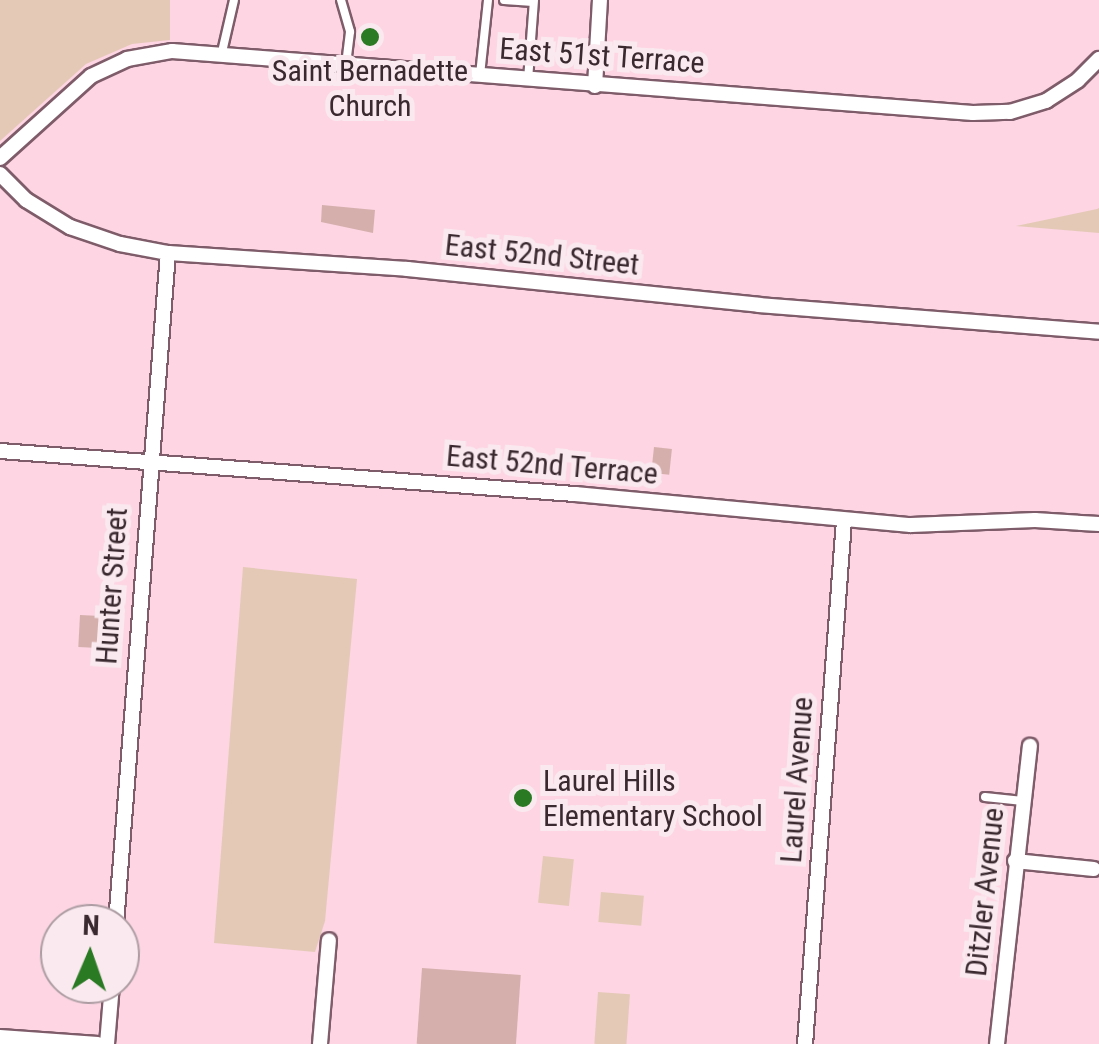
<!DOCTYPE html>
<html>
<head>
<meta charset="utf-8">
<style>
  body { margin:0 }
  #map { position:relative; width:1099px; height:1044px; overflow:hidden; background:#fdd5e3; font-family:"Roboto Condensed",sans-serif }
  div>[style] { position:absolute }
  .green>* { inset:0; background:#e5c9b7; transform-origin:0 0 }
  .building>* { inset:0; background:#d5afac; transform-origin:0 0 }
  .roads { filter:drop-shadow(2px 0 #7f5c69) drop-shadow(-2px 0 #7f5c69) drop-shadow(0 2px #7f5c69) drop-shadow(0 -2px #7f5c69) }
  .service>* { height:8px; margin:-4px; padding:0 4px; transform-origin:4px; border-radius:4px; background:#fff }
  .minor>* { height:14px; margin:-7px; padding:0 7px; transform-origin:7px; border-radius:7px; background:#fff }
  .dots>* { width:28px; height:28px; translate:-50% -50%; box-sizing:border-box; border:5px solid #fae9ef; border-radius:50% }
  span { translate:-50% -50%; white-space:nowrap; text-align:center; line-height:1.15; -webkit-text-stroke:10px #fae9ef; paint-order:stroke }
  .street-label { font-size:30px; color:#3a2a30 }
  .poi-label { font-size:30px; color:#3a2a30 }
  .left { translate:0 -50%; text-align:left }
  .north { position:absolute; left:40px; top:904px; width:100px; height:100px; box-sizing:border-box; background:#fae9ef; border:2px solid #ad9da3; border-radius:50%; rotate:2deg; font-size:28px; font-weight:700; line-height:40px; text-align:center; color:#3a2a30 }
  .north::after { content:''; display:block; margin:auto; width:35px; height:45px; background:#2a7923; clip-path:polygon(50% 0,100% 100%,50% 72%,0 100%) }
</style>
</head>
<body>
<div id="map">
  <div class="green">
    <div style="clip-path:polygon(0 0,170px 0,170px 40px,132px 44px,86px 64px,0 141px)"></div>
    <div style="clip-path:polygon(1099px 208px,1099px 233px,1016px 226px,1097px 209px)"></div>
    <div style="clip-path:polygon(243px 567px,357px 579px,325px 921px,315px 952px,214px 943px)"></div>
    <div style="left:543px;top:856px;width:31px;height:47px;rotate:6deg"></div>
    <div style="left:601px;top:892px;width:43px;height:30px;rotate:5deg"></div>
    <div style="left:598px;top:992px;width:32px;height:52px;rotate:4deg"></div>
  </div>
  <div class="building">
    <div style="clip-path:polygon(322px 205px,375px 210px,373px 233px,321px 222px)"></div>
    <div style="left:654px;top:447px;width:18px;height:26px;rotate:6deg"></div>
    <div style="left:80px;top:615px;width:20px;height:32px;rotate:3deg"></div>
    <div style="left:422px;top:968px;width:99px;height:76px;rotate:4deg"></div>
  </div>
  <div class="roads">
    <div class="service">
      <div style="left:341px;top:0;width:33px;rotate:74deg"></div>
      <div style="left:350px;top:32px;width:31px;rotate:97deg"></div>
      <div style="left:504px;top:0;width:29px;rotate:4deg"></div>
      <div style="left:222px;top:52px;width:53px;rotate:-77deg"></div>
      <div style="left:480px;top:75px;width:75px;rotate:-83.9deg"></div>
      <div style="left:528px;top:80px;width:80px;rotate:-85.7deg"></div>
      <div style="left:985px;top:797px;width:38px;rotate:6deg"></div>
    </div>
    <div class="minor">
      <div style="left:595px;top:86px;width:86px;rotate:-86.7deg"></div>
      <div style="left:0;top:158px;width:122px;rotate:-42deg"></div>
      <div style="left:91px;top:76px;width:40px;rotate:-25deg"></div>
      <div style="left:127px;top:59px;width:46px;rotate:-10.1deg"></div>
      <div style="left:172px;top:51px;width:803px;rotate:4.43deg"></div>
      <div style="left:973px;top:113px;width:37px;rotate:-2deg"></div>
      <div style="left:1010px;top:112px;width:38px;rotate:-17deg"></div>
      <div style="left:1046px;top:101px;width:38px;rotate:-33deg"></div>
      <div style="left:1078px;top:80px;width:30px;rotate:-45deg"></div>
      <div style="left:0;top:174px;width:37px;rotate:45deg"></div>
      <div style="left:26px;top:200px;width:52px;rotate:31.5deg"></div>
      <div style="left:70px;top:227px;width:53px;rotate:18.8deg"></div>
      <div style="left:120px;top:244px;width:49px;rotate:10.6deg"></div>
      <div style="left:168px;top:253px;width:240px;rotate:3.8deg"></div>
      <div style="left:407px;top:269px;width:354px;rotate:5.8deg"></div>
      <div style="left:759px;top:305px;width:341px;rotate:4.5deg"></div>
      <div style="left:0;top:451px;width:577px;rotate:4.28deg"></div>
      <div style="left:575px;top:494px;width:337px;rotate:5.3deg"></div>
      <div style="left:911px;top:525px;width:124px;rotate:-2.3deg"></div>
      <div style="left:1035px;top:520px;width:64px;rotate:3.6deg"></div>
      <div style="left:1015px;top:861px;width:79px;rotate:5.8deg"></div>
      <div style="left:116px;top:924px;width:673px;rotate:-85.57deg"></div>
      <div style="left:0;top:1037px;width:98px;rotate:4.1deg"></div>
      <div style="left:107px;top:1044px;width:60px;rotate:-85.2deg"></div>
      <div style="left:320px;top:1044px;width:104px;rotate:-85.1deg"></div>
      <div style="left:805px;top:1044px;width:525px;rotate:-85.74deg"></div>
      <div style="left:997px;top:1044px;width:300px;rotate:-83.7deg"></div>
    </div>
  </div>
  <div class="dots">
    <div style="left:370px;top:37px;background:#2a7923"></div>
    <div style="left:523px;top:798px;background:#2a7923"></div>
  </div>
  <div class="street-label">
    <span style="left:602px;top:56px;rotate:4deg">East 51st Terrace</span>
    <span style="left:542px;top:255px;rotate:6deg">East 52nd Street</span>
    <span style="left:552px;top:465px;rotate:5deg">East 52nd Terrace</span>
    <span style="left:112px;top:586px;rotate:-86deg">Hunter Street</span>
    <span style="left:797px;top:780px;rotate:-86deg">Laurel Avenue</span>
    <span style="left:985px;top:892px;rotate:-84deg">Ditzler Avenue</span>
  </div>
  <div class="poi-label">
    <span style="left:370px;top:88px">Saint Bernadette<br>Church</span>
    <span class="left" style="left:543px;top:798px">Laurel Hills<br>Elementary School</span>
  </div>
  <div class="north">N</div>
</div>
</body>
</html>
